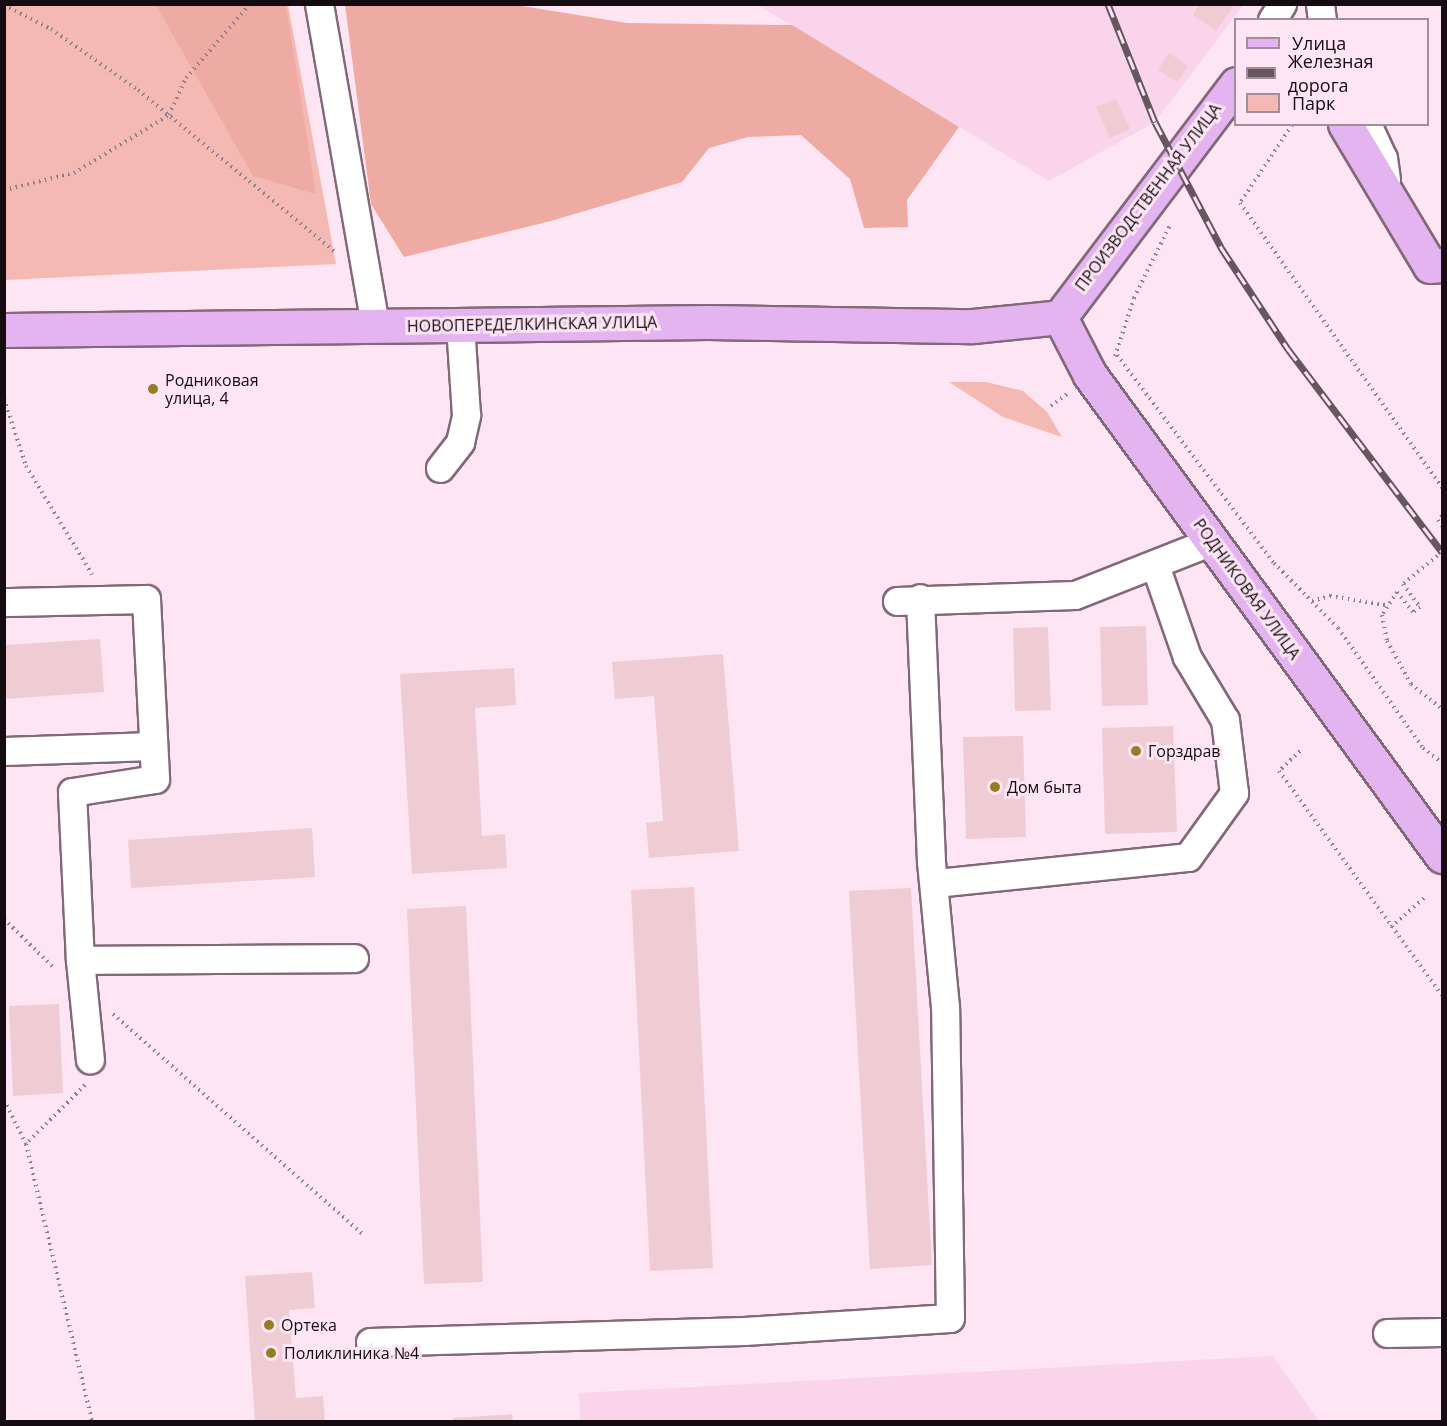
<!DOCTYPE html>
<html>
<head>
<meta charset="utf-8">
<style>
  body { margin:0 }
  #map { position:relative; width:1447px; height:1426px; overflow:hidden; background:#fde5f3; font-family:"Open Sans",sans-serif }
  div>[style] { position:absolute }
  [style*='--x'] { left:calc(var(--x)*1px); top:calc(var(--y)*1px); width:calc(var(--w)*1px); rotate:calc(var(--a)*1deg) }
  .built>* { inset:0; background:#f9d4ea }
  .green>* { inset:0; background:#f4b9b2 }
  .forest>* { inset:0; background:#edaba4 }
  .building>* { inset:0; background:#efccd4 }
  .path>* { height:4px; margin-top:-2px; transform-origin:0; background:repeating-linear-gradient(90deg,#907f8a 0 1.5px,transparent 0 6px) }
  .roads { filter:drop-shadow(2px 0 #826878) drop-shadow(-2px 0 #826878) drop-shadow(0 2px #826878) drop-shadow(0 -2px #826878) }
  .minor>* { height:27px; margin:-13.5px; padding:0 13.5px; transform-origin:13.5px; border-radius:13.5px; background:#fff }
  .major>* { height:33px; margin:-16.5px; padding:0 16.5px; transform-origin:16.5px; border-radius:16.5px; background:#e4b4f1 }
  .rail>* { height:7px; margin-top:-3.5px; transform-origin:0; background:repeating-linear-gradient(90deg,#fde5f3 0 14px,#65565f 0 28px); box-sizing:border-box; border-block:2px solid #65565f }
  .dots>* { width:16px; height:16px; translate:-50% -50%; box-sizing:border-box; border:3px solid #fde5f3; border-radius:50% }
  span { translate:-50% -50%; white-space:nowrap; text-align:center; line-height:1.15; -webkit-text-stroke:6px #fde5f3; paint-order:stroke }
  .street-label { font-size:16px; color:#150c12 }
  .poi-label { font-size:16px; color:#150c12 }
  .left { translate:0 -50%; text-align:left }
  .frame { position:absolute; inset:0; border:6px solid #150c12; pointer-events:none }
  .legend { position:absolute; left:1234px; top:18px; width:195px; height:108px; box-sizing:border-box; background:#fde5f3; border:2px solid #a08e99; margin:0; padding:8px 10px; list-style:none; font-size:18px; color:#150c12 }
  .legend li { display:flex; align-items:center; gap:12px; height:30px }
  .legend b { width:30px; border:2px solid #a08e99 }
</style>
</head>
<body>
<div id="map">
  <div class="built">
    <div style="clip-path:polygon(758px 5px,1243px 5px,1155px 122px,1049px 181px)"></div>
    <div style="clip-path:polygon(1273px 1356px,1319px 1421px,580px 1421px,579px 1393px)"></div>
  </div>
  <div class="green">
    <div style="clip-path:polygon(4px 5px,288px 5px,336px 264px,5px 280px)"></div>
    <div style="clip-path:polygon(949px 382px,986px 382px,1023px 391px,1047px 412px,1062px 437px,1003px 417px)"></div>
  </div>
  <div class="forest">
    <div style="clip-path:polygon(156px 5px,286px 5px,316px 194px,253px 176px)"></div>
    <div style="clip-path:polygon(516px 5px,627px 23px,792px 25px,959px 127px,907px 200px,908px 227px,864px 228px,850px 179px,801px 135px,748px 137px,709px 148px,682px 182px,551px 221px,404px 257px,371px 204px,345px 5px)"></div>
  </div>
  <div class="building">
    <div style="clip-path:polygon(1200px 4px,1235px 4px,1216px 31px,1193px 15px)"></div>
    <div style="clip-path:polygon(1169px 53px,1188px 66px,1177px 82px,1158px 70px)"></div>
    <div style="clip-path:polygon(1116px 99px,1130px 129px,1110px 138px,1096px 107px)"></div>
    <div style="clip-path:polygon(1146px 626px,1148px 705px,1102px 706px,1100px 627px)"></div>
    <div style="clip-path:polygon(1048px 627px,1051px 710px,1015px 711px,1013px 628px)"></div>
    <div style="clip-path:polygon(100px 639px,104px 692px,4px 699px,4px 645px)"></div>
    <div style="clip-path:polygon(723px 654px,739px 851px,649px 858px,646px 823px,663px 821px,654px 696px,615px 699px,612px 662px)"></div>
    <div style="clip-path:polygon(514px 668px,516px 705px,475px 708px,482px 836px,505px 834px,507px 868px,412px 874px,400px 674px)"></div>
    <div style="clip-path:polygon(1173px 726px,1177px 832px,1105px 834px,1102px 728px)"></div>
    <div style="clip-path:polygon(1023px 736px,1026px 837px,966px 839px,963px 737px)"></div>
    <div style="clip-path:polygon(312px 828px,315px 877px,131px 888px,128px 840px)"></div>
    <div style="clip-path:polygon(694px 887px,713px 1268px,650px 1271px,631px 890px)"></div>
    <div style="clip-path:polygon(911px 888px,932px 1265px,870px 1269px,849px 891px)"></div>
    <div style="clip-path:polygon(466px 906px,483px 1282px,424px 1284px,407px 909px)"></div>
    <div style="clip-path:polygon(59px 1004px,63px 1093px,13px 1096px,9px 1006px)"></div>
    <div style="clip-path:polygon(312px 1272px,315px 1308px,289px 1310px,296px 1398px,323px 1396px,325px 1422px,255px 1422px,245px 1276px)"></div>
    <div style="clip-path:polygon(512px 1414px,513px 1422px,453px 1422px,453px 1418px)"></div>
  </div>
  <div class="path">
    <div style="--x:4;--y:5;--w:53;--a:27.1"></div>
    <div style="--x:51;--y:29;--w:106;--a:35"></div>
    <div style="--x:138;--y:90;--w:254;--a:39.4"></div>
    <div style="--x:1292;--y:125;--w:94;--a:123.7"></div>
    <div style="--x:1240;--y:203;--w:349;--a:54.6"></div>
    <div style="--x:4;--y:190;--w:72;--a:-13.7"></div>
    <div style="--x:74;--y:173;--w:111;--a:-31.4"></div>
    <div style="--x:169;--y:115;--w:41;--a:-65.3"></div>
    <div style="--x:186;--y:78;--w:98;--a:-49.1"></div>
    <div style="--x:1117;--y:355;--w:261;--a:53"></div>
    <div style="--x:1274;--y:563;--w:91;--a:45.4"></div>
    <div style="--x:1338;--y:628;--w:147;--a:54.7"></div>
    <div style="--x:1423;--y:748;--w:24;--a:38"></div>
    <div style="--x:1115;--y:356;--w:61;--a:-71.9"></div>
    <div style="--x:1134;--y:298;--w:81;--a:-63.7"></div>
    <div style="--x:4;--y:399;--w:71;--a:71.8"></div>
    <div style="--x:26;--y:466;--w:127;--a:58.6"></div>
    <div style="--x:1051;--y:406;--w:20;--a:-37"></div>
    <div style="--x:1442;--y:516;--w:6;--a:135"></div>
    <div style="--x:1438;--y:520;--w:7;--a:56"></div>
    <div style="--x:1442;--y:552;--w:50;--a:140.6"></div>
    <div style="--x:1403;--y:584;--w:29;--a:54"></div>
    <div style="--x:1420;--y:607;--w:9;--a:144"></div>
    <div style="--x:1413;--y:612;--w:26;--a:-129"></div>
    <div style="--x:1397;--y:592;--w:27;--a:123"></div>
    <div style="--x:1382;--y:615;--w:26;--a:79"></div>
    <div style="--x:1387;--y:641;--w:49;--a:60.8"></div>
    <div style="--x:1411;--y:684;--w:40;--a:39"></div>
    <div style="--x:1312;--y:601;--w:19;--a:-16"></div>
    <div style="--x:1330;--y:596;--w:56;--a:9.3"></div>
    <div style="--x:1300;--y:751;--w:29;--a:136"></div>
    <div style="--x:1279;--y:771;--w:277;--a:54"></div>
    <div style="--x:4;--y:919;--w:69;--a:44.4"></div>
    <div style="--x:1391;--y:927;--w:44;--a:-41.3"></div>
    <div style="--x:113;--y:1014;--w:336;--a:41.4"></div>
    <div style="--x:85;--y:1085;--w:83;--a:135"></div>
    <div style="--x:26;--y:1144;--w:286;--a:76.6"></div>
    <div style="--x:4;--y:1100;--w:49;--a:63.4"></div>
  </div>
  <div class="roads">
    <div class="minor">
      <div style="--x:319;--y:4;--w:326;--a:80.1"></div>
      <div style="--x:1320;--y:4;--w:16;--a:83"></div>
      <div style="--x:1272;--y:20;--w:19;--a:-58"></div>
      <div style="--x:1367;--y:124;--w:38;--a:65"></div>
      <div style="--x:1383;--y:158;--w:22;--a:82"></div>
      <div style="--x:440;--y:468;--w:33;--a:-52"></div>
      <div style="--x:460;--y:442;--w:28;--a:-77"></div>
      <div style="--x:466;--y:415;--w:91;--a:-93.8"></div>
      <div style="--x:897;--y:601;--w:178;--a:-1.9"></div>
      <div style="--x:1075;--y:595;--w:147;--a:-21.5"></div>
      <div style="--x:4;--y:602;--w:142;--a:-1.2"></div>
      <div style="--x:146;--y:599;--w:180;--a:87.1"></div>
      <div style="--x:155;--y:779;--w:84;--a:171.1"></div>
      <div style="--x:72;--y:792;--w:168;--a:87.3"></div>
      <div style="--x:80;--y:960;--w:274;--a:-0.4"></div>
      <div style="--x:4;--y:751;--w:149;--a:-1.9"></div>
      <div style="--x:936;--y:883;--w:253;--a:-5.9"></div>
      <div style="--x:1188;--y:857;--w:79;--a:-54.3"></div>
      <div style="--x:1234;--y:793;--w:74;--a:-97"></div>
      <div style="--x:1225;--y:720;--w:74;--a:-121.1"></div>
      <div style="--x:1187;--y:657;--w:97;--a:-109.2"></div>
      <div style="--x:80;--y:960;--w:100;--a:84.3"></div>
      <div style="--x:1387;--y:1333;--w:55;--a:-1"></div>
      <div style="--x:370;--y:1342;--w:374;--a:-1.7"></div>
      <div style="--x:744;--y:1331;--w:206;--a:-3.6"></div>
      <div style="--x:950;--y:1318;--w:311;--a:-90.9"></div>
      <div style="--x:945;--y:1007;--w:147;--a:-95.5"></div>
      <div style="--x:931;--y:861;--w:263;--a:-92.4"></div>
    </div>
    <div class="major">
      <div style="--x:1345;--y:124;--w:165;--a:59.1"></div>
      <div style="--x:1430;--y:266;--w:12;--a:-5"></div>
      <div style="--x:1060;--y:317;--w:65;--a:62.7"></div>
      <div style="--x:1090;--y:375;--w:596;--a:53.8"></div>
      <div style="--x:1060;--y:317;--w:292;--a:-52.9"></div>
      <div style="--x:4;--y:330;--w:704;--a:-0.65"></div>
      <div style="--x:708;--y:322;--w:265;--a:0.9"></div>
      <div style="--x:973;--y:326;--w:87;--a:-5.9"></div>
    </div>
  </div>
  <div class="rail">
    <div style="--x:1108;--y:4;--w:127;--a:68.3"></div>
    <div style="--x:1155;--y:122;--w:144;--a:62.2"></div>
    <div style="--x:1222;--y:249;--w:120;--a:56.6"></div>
    <div style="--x:1288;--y:349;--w:255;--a:52.8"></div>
  </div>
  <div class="dots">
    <div style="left:153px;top:389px;background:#967d25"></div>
    <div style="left:1136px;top:751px;background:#967d25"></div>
    <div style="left:995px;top:787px;background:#967d25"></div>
    <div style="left:269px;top:1325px;background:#967d25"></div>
    <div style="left:271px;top:1353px;background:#967d25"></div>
  </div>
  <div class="street-label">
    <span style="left:1148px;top:197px;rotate:-53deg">ПРОИЗВОДСТВЕННАЯ УЛИЦА</span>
    <span style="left:532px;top:324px;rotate:-1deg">НОВОПЕРЕДЕЛКИНСКАЯ УЛИЦА</span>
    <span style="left:1247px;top:589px;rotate:54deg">РОДНИКОВАЯ УЛИЦА</span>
  </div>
  <div class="poi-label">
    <span class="left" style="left:165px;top:389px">Родниковая<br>улица, 4</span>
    <span class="left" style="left:1148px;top:751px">Горздрав</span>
    <span class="left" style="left:1007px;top:787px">Дом быта</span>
    <span class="left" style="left:281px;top:1325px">Ортека</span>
    <span class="left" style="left:284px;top:1353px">Поликлиника №4</span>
  </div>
  <div class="frame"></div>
  <ul class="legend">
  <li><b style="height:8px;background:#e4b4f1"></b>Улица</li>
  <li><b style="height:8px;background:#65565f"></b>Железная дорога</li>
  <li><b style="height:16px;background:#f4b9b2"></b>Парк</li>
  </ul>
</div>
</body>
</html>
